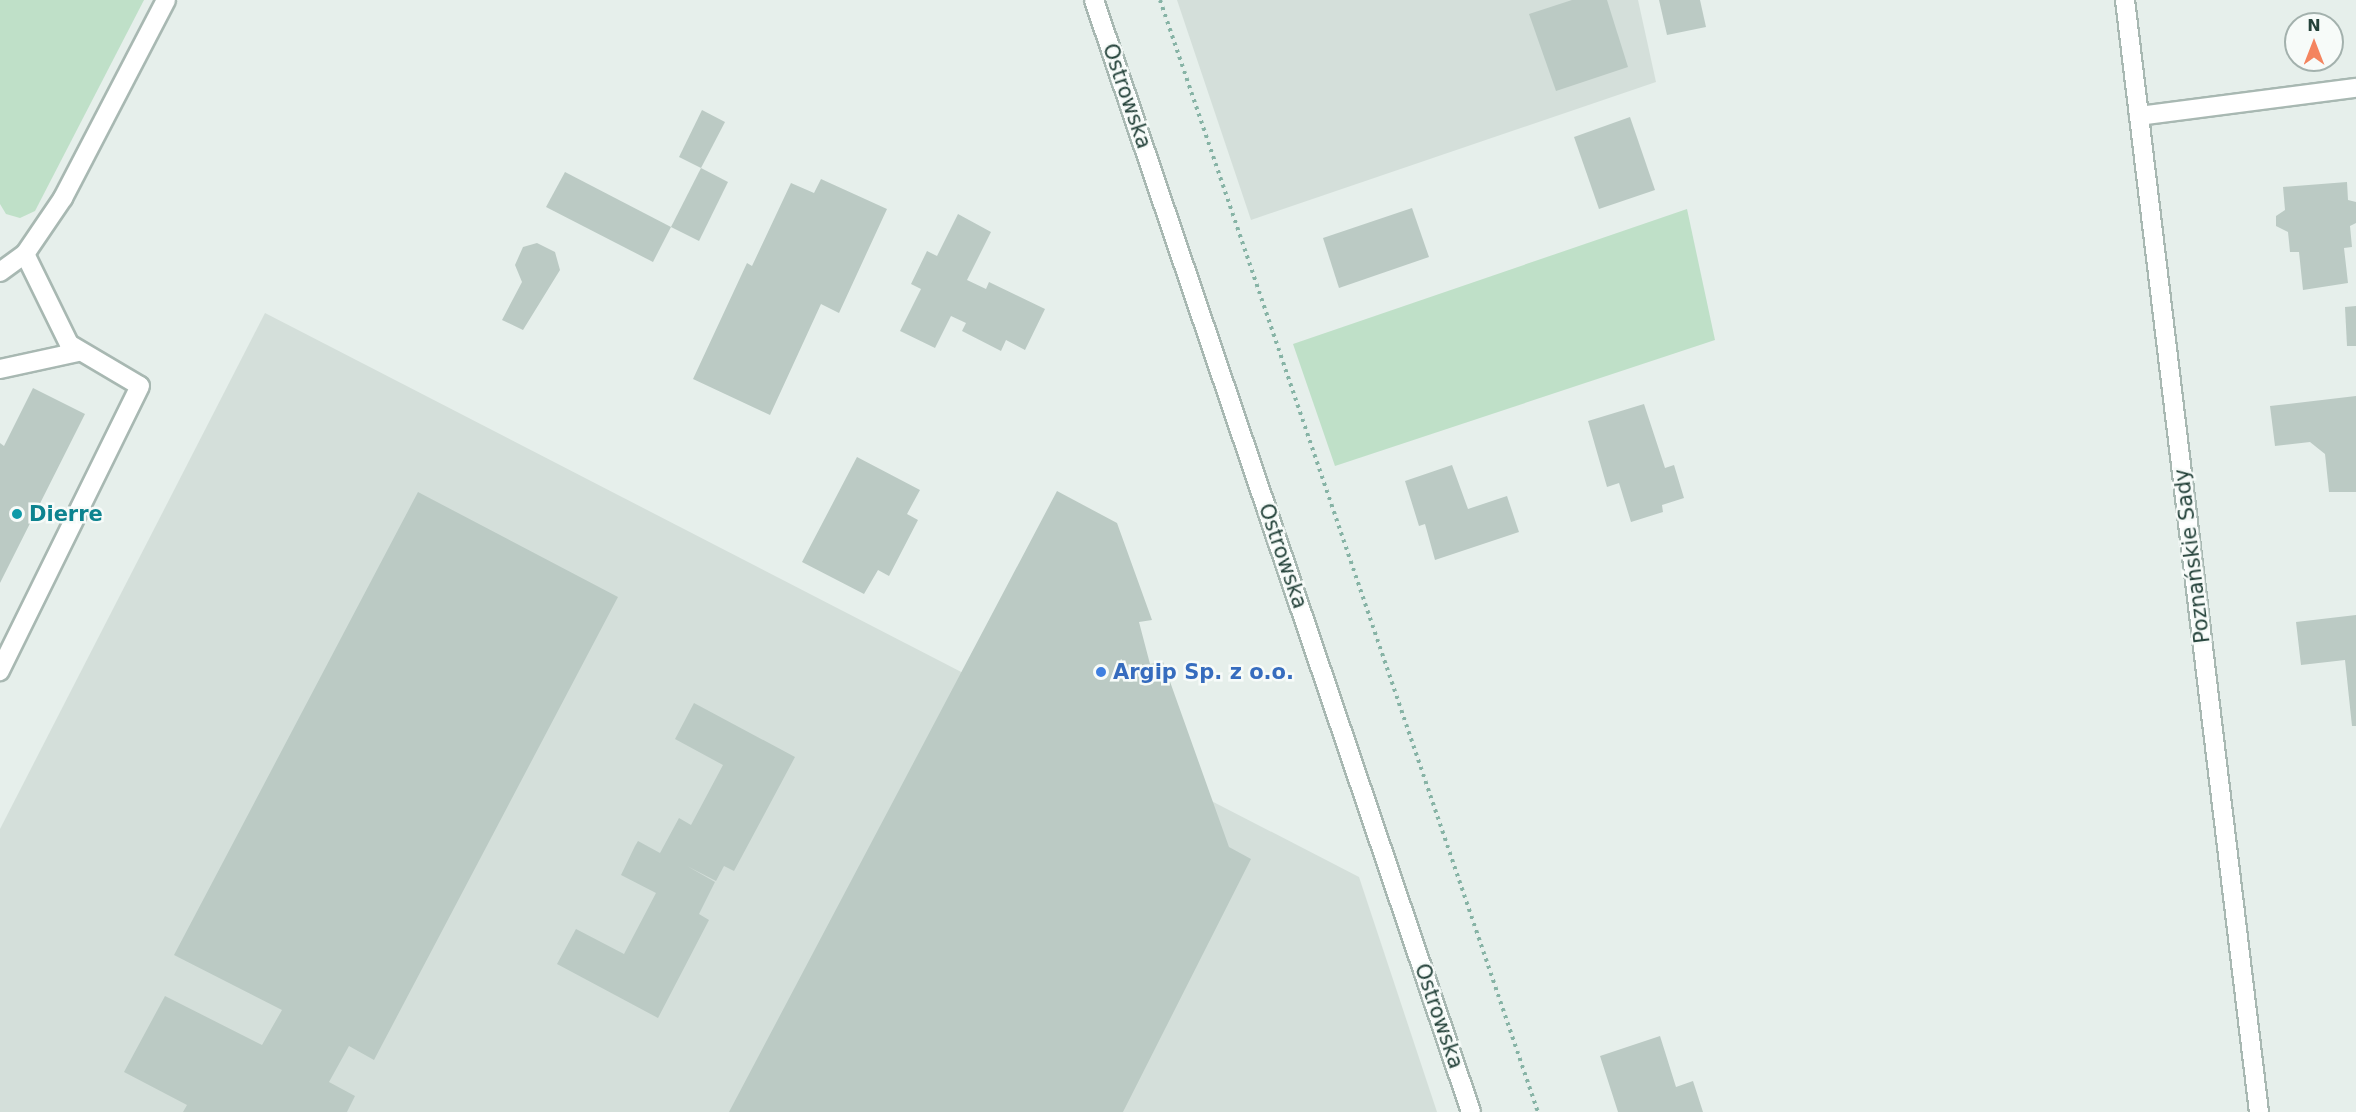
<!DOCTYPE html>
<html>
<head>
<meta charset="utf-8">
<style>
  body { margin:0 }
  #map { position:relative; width:2356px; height:1112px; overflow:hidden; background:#e6efeb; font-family:"DejaVu Sans",sans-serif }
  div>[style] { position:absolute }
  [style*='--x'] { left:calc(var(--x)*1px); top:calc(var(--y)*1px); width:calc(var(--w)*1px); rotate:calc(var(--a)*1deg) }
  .built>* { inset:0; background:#d4dfda }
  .green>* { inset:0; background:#bfe0c8 }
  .building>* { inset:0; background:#bbcac4 }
  .path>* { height:4px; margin-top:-2px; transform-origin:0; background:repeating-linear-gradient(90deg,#86b3a5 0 3px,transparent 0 7.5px) }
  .roads { filter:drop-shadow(2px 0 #a8b8b2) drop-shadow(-2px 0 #a8b8b2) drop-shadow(0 2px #a8b8b2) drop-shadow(0 -2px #a8b8b2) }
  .lane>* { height:18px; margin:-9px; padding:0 9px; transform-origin:9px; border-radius:9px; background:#fff }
  .street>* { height:18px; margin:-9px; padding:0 9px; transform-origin:9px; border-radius:9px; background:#fff }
  .secondary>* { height:18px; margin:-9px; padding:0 9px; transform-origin:9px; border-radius:9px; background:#fff }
  .dots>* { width:16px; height:16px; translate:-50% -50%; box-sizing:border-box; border:3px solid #f7fbf9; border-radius:50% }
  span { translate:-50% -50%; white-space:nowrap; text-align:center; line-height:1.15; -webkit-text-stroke:5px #f7fbf9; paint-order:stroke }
  .street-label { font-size:21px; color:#24423a }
  .culture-label { font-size:21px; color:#0d838f; font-weight:700 }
  .left { translate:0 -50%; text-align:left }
  .shop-label { font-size:21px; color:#366cbe; font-weight:700 }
  .north { position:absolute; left:2284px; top:12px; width:60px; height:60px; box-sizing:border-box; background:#f7fbf9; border:2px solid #a3b1ad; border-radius:50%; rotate:0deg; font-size:16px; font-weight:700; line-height:24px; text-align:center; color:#24423a }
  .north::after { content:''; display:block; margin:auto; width:21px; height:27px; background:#f4845f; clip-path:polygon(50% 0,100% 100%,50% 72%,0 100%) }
</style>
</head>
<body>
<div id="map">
  <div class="built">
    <div style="clip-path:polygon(1177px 0,1638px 0,1656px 82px,1251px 220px)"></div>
    <div style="clip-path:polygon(265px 313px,1359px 877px,1437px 1112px,0 1112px,0 829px)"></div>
  </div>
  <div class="green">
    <div style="clip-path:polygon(0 0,144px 0,35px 211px,20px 218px,6px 214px,0 204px)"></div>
    <div style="clip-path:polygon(1687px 209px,1715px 340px,1335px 466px,1293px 344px)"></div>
  </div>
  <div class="building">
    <div style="clip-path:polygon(1572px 0,1607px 0,1628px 67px,1556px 91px,1529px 14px)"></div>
    <div style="clip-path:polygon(1659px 0,1700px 0,1706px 27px,1667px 35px)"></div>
    <div style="clip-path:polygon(702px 110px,725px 122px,701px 168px,679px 157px)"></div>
    <div style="clip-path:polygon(1630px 117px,1655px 190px,1599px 209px,1574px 137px)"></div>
    <div style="clip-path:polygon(701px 168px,728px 182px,699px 241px,671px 227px)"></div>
    <div style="clip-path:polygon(565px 172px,671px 227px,653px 262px,546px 207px)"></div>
    <div style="clip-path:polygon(821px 179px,887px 209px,839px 313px,821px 304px,770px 415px,693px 379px,747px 263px,752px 266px,791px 183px,814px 193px)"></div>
    <div style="clip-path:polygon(2347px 182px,2348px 200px,2356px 202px,2356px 223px,2350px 226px,2352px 247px,2344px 248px,2348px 283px,2303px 290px,2299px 252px,2290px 252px,2288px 232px,2276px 226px,2276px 216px,2285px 210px,2283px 187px)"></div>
    <div style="clip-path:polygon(1412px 208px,1429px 257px,1339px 288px,1323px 238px)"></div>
    <div style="clip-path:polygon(958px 214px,991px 232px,967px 280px,986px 289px,989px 282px,1045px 309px,1025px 350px,1006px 340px,1001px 351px,962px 331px,966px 323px,951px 316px,935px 348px,900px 331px,921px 289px,911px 284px,927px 251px,937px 256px)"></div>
    <div style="clip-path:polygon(537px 243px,555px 252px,560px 270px,523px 330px,502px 320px,522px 282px,515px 265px,523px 247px)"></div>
    <div style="clip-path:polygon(2356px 306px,2356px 346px,2347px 346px,2345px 307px)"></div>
    <div style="clip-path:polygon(33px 388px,85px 414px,0 583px,0 443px,4px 446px)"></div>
    <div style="clip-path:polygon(2356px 396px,2356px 492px,2329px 492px,2325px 454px,2310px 442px,2275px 446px,2270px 406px)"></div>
    <div style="clip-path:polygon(1644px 404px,1665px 468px,1674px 465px,1684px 498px,1662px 505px,1663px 512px,1631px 522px,1619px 483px,1607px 487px,1588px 421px)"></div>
    <div style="clip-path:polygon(857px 457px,920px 490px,907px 514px,918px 520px,889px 576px,878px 570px,864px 594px,802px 562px)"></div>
    <div style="clip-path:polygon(1452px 465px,1468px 509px,1507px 496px,1519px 532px,1435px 560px,1425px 524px,1419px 526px,1405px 481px)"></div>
    <div style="clip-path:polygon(1057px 491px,1117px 523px,1152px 620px,1139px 622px,1150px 664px,1163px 662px,1229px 847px,1251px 859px,1123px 1112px,729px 1112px)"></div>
    <div style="clip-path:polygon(418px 492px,618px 597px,374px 1060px,349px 1046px,329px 1082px,355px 1096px,347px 1112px,183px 1112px,187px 1105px,124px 1072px,165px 996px,262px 1045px,282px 1010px,174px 955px)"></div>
    <div style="clip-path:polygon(2356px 615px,2356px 726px,2352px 726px,2345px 660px,2301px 665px,2296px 622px)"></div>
    <div style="clip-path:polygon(694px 703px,795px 757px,734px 871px,724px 866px,716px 881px,687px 866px,715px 882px,699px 914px,709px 920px,658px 1018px,557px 964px,576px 929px,624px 954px,656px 893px,621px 875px,635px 846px,638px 841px,660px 853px,679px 818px,691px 825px,723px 765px,675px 739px)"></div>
    <div style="clip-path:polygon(1660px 1036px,1676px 1087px,1693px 1081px,1703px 1112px,1618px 1112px,1600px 1056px)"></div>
  </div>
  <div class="path">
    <div style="--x:1160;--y:0;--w:1174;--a:71.23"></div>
  </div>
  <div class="roads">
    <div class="lane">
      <div style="--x:2139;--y:116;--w:219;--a:-7.4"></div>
      <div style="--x:0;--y:272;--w:31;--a:-36"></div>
      <div style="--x:25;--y:254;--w:100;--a:63.9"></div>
      <div style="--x:69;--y:344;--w:82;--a:30.6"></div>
      <div style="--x:140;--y:386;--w:318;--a:116.2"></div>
      <div style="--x:0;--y:369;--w:80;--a:-12.3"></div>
    </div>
    <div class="street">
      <div style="--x:2125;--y:0;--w:1120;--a:83.13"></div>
      <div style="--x:25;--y:254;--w:68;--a:-55.8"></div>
      <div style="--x:63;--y:198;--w:223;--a:-62.5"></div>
    </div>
    <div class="secondary">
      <div style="--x:1094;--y:0;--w:1174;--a:71.27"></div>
    </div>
  </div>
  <div class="dots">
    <div style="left:17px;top:514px;background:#0f9aa8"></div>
    <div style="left:1101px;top:672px;background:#3f7fe0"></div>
  </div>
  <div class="street-label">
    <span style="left:1127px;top:96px;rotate:71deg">Ostrowska</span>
    <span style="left:1283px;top:556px;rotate:71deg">Ostrowska</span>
    <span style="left:2192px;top:556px;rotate:-97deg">Poznańskie Sady</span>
    <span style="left:1439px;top:1016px;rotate:71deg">Ostrowska</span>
  </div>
  <div class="culture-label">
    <span class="left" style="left:29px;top:514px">Dierre</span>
  </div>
  <div class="shop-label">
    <span class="left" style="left:1113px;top:672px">Argip Sp. z o.o.</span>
  </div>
  <div class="north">N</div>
</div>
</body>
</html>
